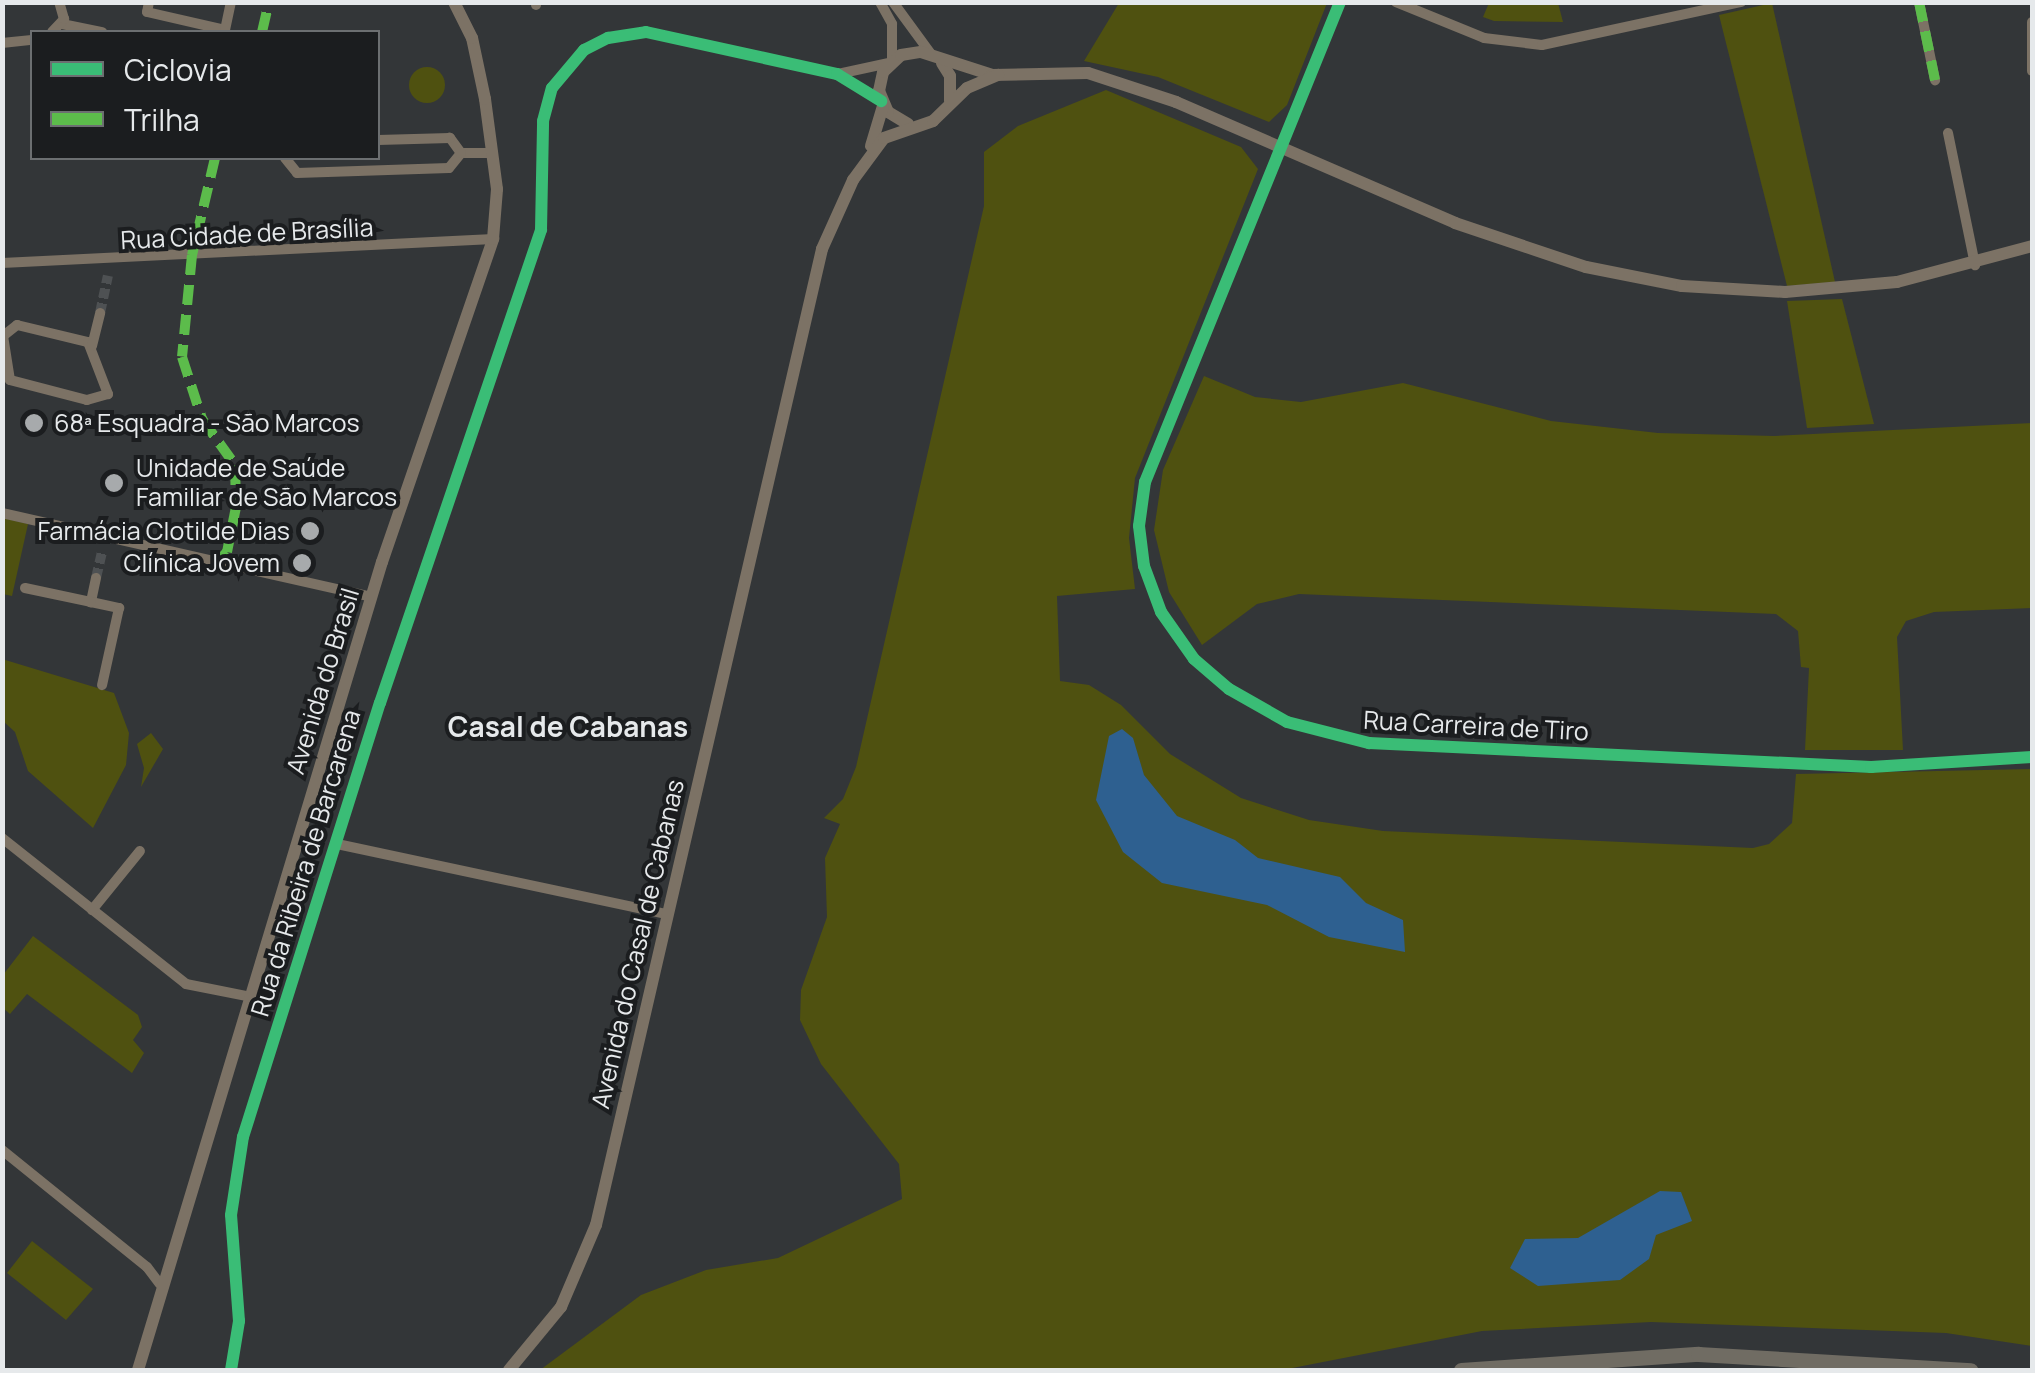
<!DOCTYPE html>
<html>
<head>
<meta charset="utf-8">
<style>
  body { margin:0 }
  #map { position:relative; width:2035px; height:1373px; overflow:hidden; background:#333638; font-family:Manrope,sans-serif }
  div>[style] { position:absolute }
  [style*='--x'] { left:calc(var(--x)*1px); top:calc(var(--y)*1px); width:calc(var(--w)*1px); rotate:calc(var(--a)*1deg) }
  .green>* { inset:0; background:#4f5110 }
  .round { border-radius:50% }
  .water>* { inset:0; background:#2e6090 }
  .minor-tunnel>* { height:10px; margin-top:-5px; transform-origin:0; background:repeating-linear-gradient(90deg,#4e5153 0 10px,transparent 0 15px) }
  .minor>* { height:10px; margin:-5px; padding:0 5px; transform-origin:5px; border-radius:5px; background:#7c7265 }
  .tertiary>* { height:12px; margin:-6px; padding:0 6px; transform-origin:6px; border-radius:6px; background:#7c7265 }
  .primary>* { height:15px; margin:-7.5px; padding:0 7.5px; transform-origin:7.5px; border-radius:7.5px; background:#706c63 }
  .quiet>* { height:10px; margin-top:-5px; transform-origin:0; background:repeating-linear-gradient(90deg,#5cbc4b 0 20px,transparent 0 30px) }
  .cycleway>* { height:12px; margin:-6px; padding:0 6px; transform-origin:6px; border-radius:6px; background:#3abd76 }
  .dots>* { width:28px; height:28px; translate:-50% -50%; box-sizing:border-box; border:5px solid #1b1d1f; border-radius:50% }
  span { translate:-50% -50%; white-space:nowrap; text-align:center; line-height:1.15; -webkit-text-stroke:8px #1b1d1f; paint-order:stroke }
  .street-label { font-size:25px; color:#e6e9eb }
  .poi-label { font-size:25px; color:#e6e9eb }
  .left { translate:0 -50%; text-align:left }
  .right { translate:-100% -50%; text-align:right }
  .neighbourhood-label { font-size:28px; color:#e6e9eb; font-weight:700 }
  .frame { position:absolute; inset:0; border:5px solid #e6e9eb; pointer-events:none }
  .legend { position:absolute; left:30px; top:30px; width:350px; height:130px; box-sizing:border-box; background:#1b1d1f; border:2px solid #6c6f71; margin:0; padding:12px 18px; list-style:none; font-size:30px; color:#e6e9eb }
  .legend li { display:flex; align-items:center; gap:20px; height:50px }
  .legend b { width:50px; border:2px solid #6c6f71 }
</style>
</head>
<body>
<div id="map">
  <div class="green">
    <div style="clip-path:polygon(1119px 3px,1119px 2px,1327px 3px,1287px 105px,1269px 122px,1158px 77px,1084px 61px)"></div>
    <div style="clip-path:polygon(1489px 3px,1558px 3px,1563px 22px,1494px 21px,1483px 17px)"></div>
    <div style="clip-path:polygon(1772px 3px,1835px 282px,1787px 286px,1719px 15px)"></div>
    <div class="round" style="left:409px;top:67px;width:36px;height:36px"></div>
    <div style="clip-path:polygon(1106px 90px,1241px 147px,1258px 169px,1135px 478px,1129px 538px,1135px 589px,1057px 596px,1060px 681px,1089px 685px,1121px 705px,1170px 754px,1241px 798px,1309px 820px,1383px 831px,1753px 848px,1769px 844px,1792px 823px,1796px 774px,2032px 769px,2032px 1346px,1946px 1333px,1651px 1322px,1482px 1331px,1282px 1370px,540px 1370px,641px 1295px,706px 1270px,778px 1258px,902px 1199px,899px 1164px,821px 1064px,800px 1020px,801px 990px,827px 917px,825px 858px,840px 824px,824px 818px,843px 799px,856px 767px,984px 206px,984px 152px,1018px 126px)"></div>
    <div style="clip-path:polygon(1842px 299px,1874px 424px,1807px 428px,1787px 301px)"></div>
    <div style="clip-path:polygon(1204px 376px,1255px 397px,1301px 402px,1403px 383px,1551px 421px,1658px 433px,1774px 436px,2032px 423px,2032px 608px,1934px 612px,1906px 621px,1897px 637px,1903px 750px,1805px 750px,1809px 668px,1801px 667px,1798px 631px,1776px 614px,1299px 594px,1257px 604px,1202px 645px,1169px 592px,1154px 530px,1163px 470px)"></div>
    <div style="clip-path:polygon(3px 518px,28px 524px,12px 596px,3px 594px)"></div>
    <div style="clip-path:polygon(2px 659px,114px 693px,129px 733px,126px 765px,93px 828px,28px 771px,15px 732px,3px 721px)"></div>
    <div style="clip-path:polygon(151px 733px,163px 749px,141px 787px,144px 768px,137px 744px)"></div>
    <div style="clip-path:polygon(33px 936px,138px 1015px,142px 1027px,133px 1040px,144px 1053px,132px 1073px,27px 994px,10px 1014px,3px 1008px,3px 975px)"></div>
    <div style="clip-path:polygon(32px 1241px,93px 1289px,66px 1320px,7px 1273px)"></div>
  </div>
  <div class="water">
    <div style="clip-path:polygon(1122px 729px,1133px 738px,1144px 775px,1177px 816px,1235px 840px,1258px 858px,1340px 877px,1366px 903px,1403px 920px,1405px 952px,1329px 937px,1267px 905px,1162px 883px,1123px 852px,1096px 800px,1109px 736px)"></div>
    <div style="clip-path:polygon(1660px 1191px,1681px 1192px,1692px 1221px,1656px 1235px,1649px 1259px,1620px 1280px,1538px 1286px,1510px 1268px,1525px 1239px,1578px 1238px)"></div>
  </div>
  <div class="minor-tunnel">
    <div style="--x:100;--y:313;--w:38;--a:-78"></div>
    <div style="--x:96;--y:578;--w:28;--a:-77"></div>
  </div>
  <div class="minor">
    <div style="--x:149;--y:2;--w:10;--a:101"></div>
    <div style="--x:147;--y:12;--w:80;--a:13"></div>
    <div style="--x:225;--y:30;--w:29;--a:-78"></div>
    <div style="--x:536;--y:2;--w:3;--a:90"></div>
    <div style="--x:880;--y:2;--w:25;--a:61"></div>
    <div style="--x:892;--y:24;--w:36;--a:90"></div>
    <div style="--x:893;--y:2;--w:64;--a:53.8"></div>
    <div style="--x:1340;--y:2;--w:518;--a:112.11"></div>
    <div style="--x:1145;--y:482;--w:44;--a:97.8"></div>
    <div style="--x:1139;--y:526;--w:40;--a:82.9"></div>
    <div style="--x:1144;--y:566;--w:49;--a:69.7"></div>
    <div style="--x:1161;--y:612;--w:57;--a:54.9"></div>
    <div style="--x:1194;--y:659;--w:46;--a:40.6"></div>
    <div style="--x:1229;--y:689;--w:67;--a:29.6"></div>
    <div style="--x:1287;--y:722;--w:85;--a:14.4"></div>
    <div style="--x:1369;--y:743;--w:503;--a:2.74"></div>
    <div style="--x:1871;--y:767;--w:161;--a:-3.6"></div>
    <div style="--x:1396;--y:2;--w:95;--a:22.2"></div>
    <div style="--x:1484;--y:38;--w:58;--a:6.9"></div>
    <div style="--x:1542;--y:45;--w:204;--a:-12.2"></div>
    <div style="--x:1919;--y:2;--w:80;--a:78.4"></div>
    <div style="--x:2032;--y:22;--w:49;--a:90"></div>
    <div style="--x:62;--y:24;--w:41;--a:11.3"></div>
    <div style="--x:52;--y:32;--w:18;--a:-47"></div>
    <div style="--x:64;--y:19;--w:18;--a:-106"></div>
    <div style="--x:2;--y:43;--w:30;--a:-6"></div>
    <div style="--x:838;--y:74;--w:52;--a:-12.2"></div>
    <div style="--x:1948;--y:133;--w:135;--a:78.4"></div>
    <div style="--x:461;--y:153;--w:32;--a:0"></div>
    <div style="--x:285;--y:158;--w:19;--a:51"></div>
    <div style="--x:297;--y:173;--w:152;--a:-1.9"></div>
    <div style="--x:449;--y:168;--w:19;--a:-51"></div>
    <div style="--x:461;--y:153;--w:19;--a:-126"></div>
    <div style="--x:450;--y:138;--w:72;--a:178.4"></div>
    <div style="--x:2;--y:263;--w:492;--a:-2.8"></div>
    <div style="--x:17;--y:325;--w:73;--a:13.5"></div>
    <div style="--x:88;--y:342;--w:56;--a:69"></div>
    <div style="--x:108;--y:394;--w:22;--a:164"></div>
    <div style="--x:87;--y:400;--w:80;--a:-165.4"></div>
    <div style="--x:10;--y:380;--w:45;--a:-99"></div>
    <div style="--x:3;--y:336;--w:18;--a:-38"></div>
    <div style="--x:92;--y:346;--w:34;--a:-76"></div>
    <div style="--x:2;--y:513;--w:378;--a:12.8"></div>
    <div style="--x:96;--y:578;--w:25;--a:102"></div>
    <div style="--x:91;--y:602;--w:29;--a:12"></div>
    <div style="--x:119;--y:608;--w:79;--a:102.4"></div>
    <div style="--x:25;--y:588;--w:67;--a:12"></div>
    <div style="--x:2;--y:838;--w:235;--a:38.4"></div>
    <div style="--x:186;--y:984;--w:66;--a:11.3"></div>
    <div style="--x:337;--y:844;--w:337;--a:12"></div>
    <div style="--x:92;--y:910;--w:76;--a:-50.9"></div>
    <div style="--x:2;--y:1150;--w:186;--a:38.9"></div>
    <div style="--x:147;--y:1267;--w:21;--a:53"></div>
    <div style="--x:231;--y:1370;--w:50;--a:-80.7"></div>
    <div style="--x:239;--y:1321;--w:106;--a:-94.3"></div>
    <div style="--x:231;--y:1215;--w:79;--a:-81.3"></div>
    <div style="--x:243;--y:1137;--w:455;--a:-72.5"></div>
    <div style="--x:380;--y:703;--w:500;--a:-71.2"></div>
    <div style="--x:541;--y:230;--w:109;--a:-88.9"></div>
    <div style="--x:543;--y:121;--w:34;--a:-75"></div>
    <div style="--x:552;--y:88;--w:50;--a:-49.9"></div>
    <div style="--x:584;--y:50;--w:27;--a:-27"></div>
    <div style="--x:608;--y:38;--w:38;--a:-9"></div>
    <div style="--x:646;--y:32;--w:196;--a:12.4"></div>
    <div style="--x:837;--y:74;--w:52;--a:31.5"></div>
  </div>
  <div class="tertiary">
    <div style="--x:942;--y:63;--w:15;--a:58"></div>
    <div style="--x:950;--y:76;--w:25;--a:90"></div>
    <div style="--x:908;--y:124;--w:23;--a:-149"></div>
    <div style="--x:888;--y:112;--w:23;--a:-113"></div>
    <div style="--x:879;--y:91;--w:19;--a:-78"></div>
    <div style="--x:883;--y:72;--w:25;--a:-43"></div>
    <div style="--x:901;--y:55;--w:20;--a:-9"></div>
    <div style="--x:921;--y:52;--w:75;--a:17.9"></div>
    <div style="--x:992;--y:75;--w:96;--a:-1.2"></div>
    <div style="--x:1088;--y:73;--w:93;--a:18.2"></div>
    <div style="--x:1176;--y:102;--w:304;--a:23.4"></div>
    <div style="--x:1455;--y:223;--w:138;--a:18.6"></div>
    <div style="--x:1586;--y:267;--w:98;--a:11.2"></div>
    <div style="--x:1682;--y:286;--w:103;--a:3.3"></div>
    <div style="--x:1785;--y:292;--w:112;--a:-5.1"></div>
    <div style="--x:1897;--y:282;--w:140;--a:-14.9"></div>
    <div style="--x:871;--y:146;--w:42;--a:-73.3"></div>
    <div style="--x:138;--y:1370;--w:844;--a:-73.2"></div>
    <div style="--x:382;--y:562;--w:342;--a:-71"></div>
    <div style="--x:493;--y:239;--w:50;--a:-85.4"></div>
    <div style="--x:497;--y:189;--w:91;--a:-97.6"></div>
    <div style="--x:485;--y:99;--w:62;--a:-102"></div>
    <div style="--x:472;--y:38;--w:40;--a:-116.6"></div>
    <div style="--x:509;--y:1370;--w:82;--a:-50.5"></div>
    <div style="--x:561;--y:1307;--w:89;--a:-66.9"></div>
    <div style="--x:596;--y:1225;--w:1002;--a:-76.96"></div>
    <div style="--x:822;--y:249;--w:76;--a:-65.8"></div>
    <div style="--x:853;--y:180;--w:52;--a:-53.6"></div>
    <div style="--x:884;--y:138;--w:52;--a:-19.1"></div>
    <div style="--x:933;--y:121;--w:47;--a:-44.1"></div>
    <div style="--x:967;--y:88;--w:34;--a:-23"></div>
  </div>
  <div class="primary">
    <div style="--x:1461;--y:1370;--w:238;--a:-3.9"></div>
    <div style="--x:1698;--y:1354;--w:273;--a:3.4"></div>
  </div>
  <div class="quiet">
    <div style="--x:1919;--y:2;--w:80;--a:78.4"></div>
    <div style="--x:262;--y:32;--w:31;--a:-77"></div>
    <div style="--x:215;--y:158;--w:100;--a:103.3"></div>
    <div style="--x:192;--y:255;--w:102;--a:95.6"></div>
    <div style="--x:182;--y:357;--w:65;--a:72.1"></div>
    <div style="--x:202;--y:419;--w:57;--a:54.3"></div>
    <div style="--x:235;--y:465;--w:42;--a:88.6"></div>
    <div style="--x:236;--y:507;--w:46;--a:101.3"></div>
    <div style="--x:227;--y:552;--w:13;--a:135"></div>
  </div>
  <div class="cycleway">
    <div style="--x:1340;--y:2;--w:518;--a:112.11"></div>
    <div style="--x:1145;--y:482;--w:44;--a:97.8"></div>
    <div style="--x:1139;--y:526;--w:40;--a:82.9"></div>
    <div style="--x:1144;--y:566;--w:49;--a:69.7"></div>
    <div style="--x:1161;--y:612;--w:57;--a:54.9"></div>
    <div style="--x:1194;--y:659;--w:46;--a:40.6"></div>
    <div style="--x:1229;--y:689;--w:67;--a:29.6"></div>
    <div style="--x:1287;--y:722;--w:85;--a:14.4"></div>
    <div style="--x:1369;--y:743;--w:503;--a:2.74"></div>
    <div style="--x:1871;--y:767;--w:161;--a:-3.6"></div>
    <div style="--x:231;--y:1370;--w:50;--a:-80.7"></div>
    <div style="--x:239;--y:1321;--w:106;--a:-94.3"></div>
    <div style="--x:231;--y:1215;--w:79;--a:-81.3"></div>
    <div style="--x:243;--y:1137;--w:455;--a:-72.5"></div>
    <div style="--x:380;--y:703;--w:500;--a:-71.2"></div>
    <div style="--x:541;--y:230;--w:109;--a:-88.9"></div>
    <div style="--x:543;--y:121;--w:34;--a:-75"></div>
    <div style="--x:552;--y:88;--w:50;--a:-49.9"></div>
    <div style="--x:584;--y:50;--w:27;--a:-27"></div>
    <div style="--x:608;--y:38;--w:38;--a:-9"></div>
    <div style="--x:646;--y:32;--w:196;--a:12.4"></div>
    <div style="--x:837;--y:74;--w:52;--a:31.5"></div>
  </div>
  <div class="dots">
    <div style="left:34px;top:423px;background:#a7aaac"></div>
    <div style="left:114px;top:483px;background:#a7aaac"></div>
    <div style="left:310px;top:531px;background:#a7aaac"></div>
    <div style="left:302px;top:563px;background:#a7aaac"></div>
  </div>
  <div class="street-label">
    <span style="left:247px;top:234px;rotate:-3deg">Rua Cidade de Brasília</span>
    <span style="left:323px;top:681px;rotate:-73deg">Avenida do Brasil</span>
    <span style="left:1476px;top:726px;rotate:3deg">Rua Carreira de Tiro</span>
    <span style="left:306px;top:863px;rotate:-73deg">Rua da Ribeira de Barcarena</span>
    <span style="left:638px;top:944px;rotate:-77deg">Avenida do Casal de Cabanas</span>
  </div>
  <div class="poi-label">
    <span class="left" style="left:54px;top:423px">68ª Esquadra - São Marcos</span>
    <span class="left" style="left:136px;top:483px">Unidade de Saúde<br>Familiar de São Marcos</span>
    <span class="right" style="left:290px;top:531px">Farmácia Clotilde Dias</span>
    <span class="right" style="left:280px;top:563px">Clínica Jovem</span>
  </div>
  <div class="neighbourhood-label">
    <span style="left:568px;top:726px">Casal de Cabanas</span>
  </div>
  <div class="frame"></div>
  <ul class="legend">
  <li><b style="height:12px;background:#3abd76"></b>Ciclovia</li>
  <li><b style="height:12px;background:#5cbc4b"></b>Trilha</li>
  </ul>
</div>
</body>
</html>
